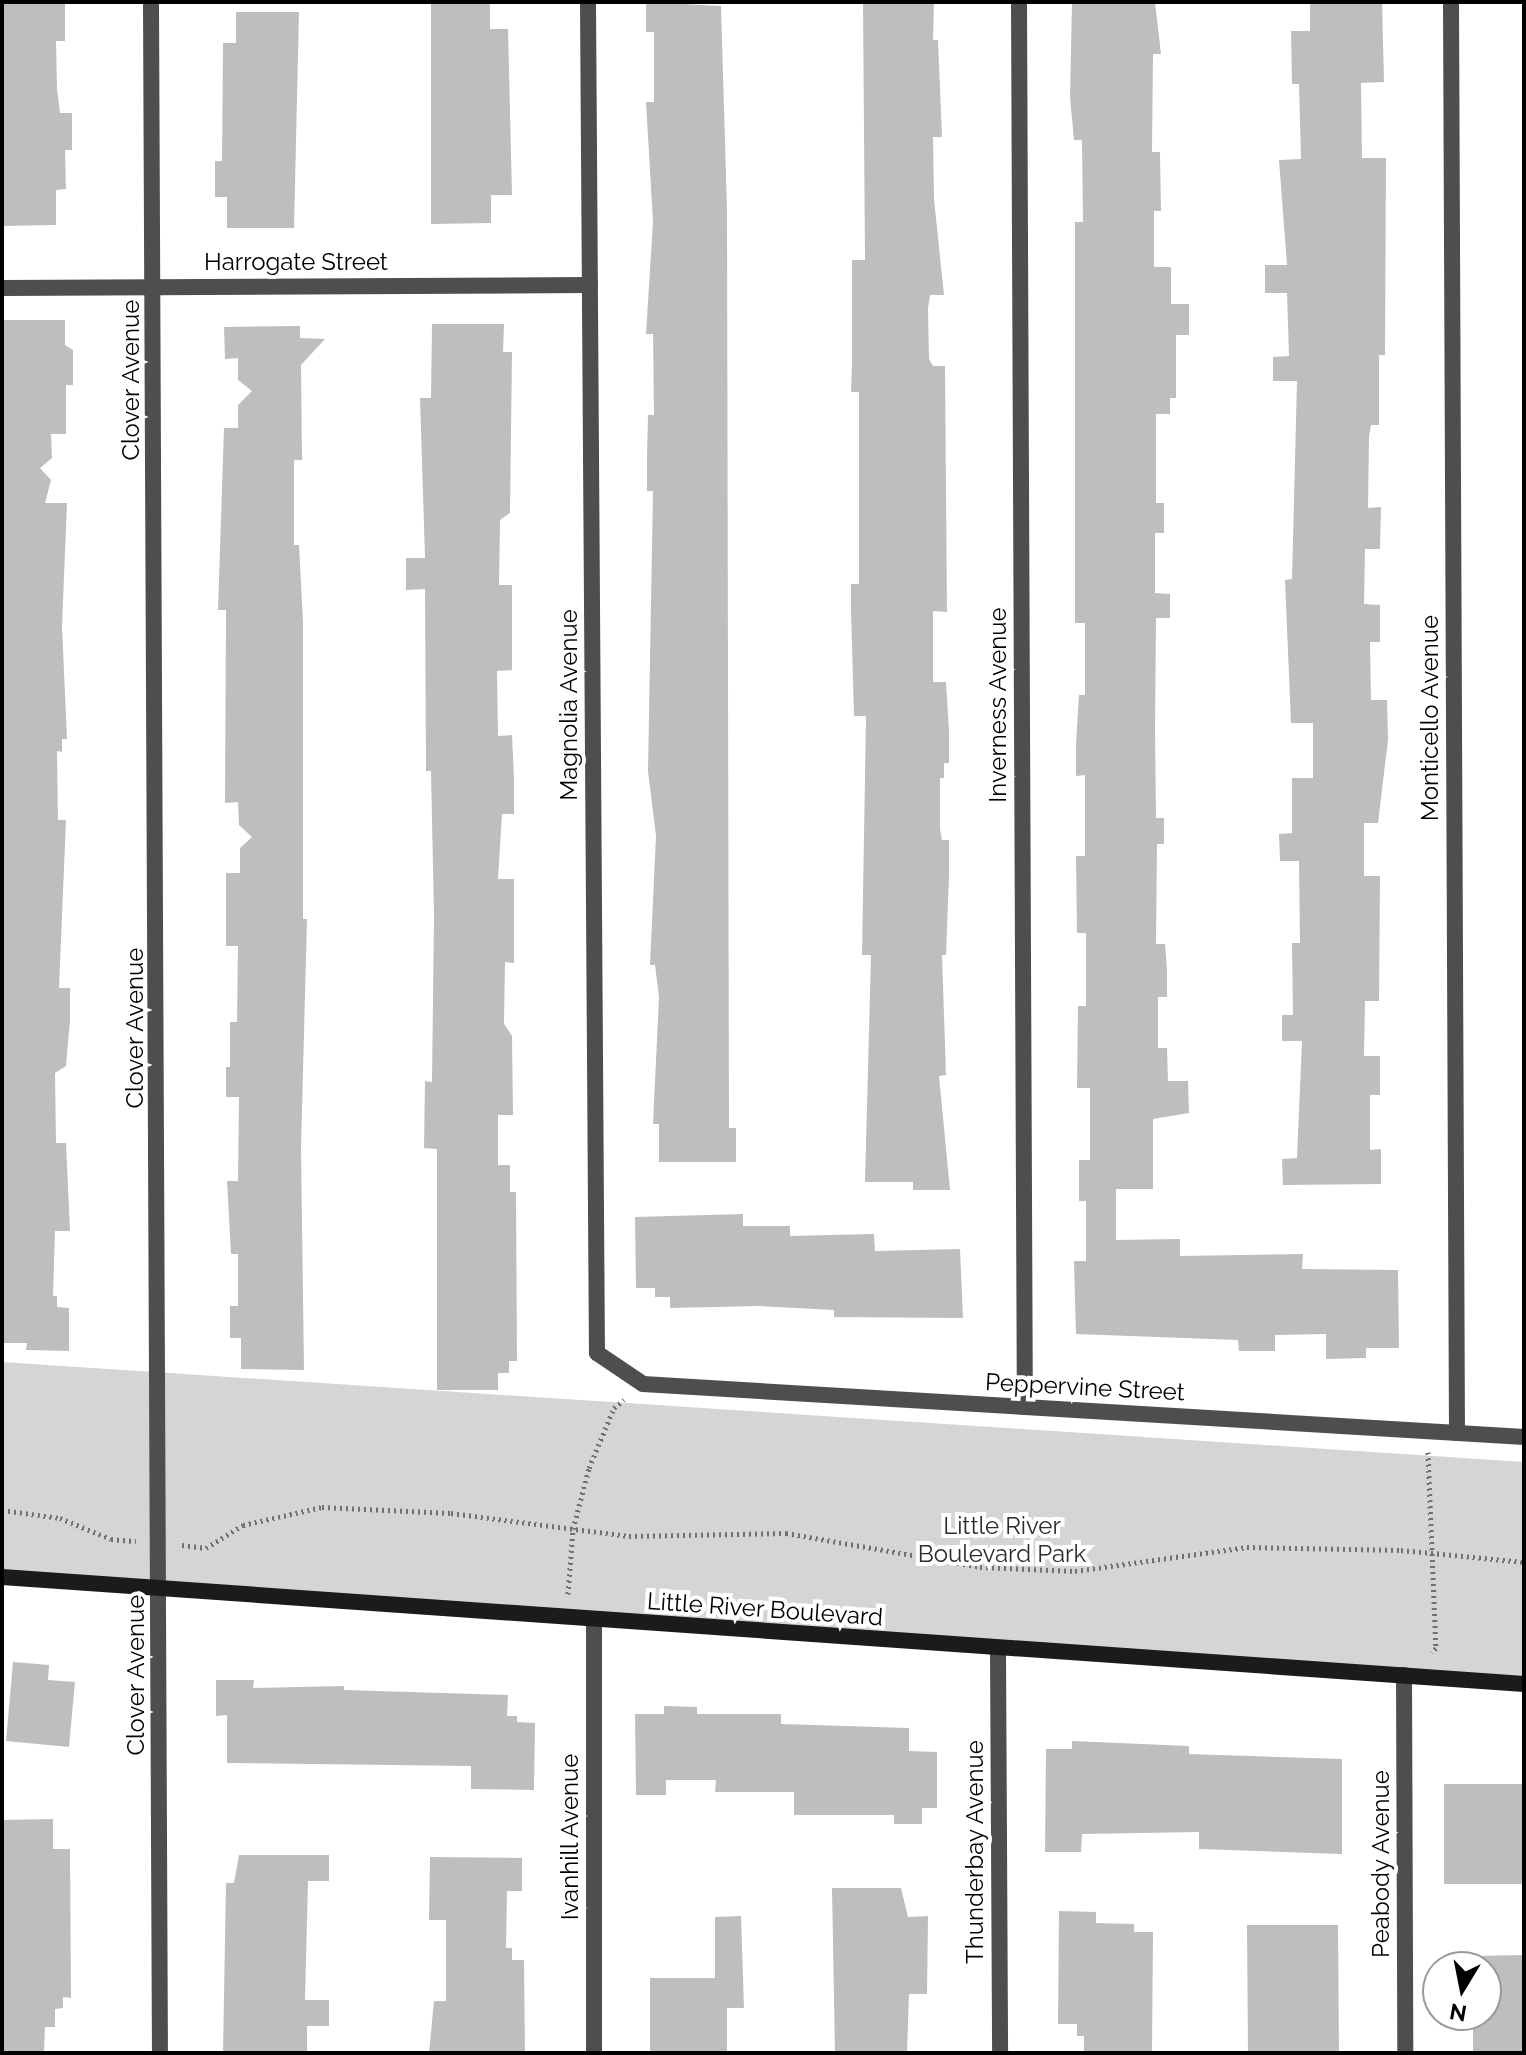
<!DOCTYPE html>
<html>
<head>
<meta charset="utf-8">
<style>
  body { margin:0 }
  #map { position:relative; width:1526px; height:2055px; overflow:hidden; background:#fff; font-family:Raleway,sans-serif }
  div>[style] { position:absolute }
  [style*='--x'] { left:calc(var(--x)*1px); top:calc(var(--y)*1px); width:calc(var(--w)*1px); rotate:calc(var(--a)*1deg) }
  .green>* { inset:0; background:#d5d5d5 }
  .building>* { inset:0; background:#bebebe }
  .path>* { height:5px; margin-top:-2.5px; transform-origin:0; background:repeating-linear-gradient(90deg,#707070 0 2px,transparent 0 6px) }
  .street>* { height:16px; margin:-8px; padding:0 8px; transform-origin:8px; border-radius:8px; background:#4e4e4e }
  .secondary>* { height:16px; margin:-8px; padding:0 8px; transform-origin:8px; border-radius:8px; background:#1b1b1b }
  span { translate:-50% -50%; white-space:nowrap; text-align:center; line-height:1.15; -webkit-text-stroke:8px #fff; paint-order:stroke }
  .street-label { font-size:24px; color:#000 }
  .park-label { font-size:24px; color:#2c2c2c }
  .frame { position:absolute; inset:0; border:4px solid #000; pointer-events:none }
  .north { position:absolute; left:1422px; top:1951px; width:80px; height:80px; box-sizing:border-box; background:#fff; border:2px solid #999; border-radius:50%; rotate:190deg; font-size:22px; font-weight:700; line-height:32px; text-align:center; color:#000 }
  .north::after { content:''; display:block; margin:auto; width:28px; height:36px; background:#000; clip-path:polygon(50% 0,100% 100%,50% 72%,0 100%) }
</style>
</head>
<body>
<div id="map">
  <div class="green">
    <div style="clip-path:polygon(2px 1362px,1524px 1462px,1524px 1684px,2px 1577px)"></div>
  </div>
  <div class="building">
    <div style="clip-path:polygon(2px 2px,65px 2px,65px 41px,56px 41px,57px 89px,60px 113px,72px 113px,72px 150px,65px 150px,66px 189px,56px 190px,56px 225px,2px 226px)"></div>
    <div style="clip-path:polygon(431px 2px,490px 2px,490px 29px,508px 29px,512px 195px,491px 195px,491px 223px,431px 224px)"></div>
    <div style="clip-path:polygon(646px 2px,721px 6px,727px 210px,729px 1128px,736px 1128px,736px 1162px,659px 1162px,659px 1124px,653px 1124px,659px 997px,655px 965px,650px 965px,656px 836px,648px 771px,653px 491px,647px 491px,647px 457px,648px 415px,654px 415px,653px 334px,646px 334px,653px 222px,646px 102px,654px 102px,654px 32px,646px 32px)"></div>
    <div style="clip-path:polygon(863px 2px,934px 2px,933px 40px,938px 40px,942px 137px,933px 137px,934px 199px,944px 295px,930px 295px,928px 308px,929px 359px,933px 366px,945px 366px,947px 612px,933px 611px,933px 682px,946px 682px,949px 731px,949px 763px,944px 763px,944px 778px,940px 778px,940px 829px,942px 840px,949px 840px,949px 876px,946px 955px,942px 955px,946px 1075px,939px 1076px,950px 1190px,913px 1190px,913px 1182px,865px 1182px,871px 955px,862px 955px,866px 716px,854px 716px,851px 610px,851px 584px,859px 584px,859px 392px,851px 392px,852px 363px,852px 260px,865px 260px)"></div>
    <div style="clip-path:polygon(1072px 2px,1155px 2px,1161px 54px,1153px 54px,1152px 152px,1160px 152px,1161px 211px,1154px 211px,1154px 267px,1171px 267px,1171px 304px,1189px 304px,1189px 335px,1176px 335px,1176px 398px,1170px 398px,1170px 414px,1156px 414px,1156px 503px,1164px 503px,1164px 533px,1155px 533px,1155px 593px,1170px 594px,1170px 618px,1156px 618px,1155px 729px,1156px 818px,1164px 818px,1164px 844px,1157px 844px,1156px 944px,1165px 944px,1167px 970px,1167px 997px,1158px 997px,1158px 1048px,1167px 1048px,1168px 1081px,1188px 1081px,1189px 1113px,1153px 1119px,1153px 1189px,1116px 1189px,1116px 1240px,1180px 1239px,1180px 1256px,1303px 1254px,1302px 1269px,1398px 1270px,1399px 1348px,1366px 1348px,1366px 1358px,1326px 1359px,1326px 1334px,1275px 1335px,1275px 1351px,1239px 1351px,1238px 1340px,1076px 1334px,1074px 1261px,1086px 1261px,1086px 1201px,1079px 1201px,1079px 1160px,1090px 1160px,1090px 1088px,1077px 1088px,1078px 1006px,1086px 1006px,1086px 933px,1077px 933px,1076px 856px,1085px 856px,1085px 775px,1076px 776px,1076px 744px,1079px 695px,1085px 695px,1085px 623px,1075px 623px,1075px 222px,1083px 222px,1082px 140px,1074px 140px,1070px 97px)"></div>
    <div style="clip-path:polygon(1310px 2px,1382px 2px,1384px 82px,1361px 83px,1362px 158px,1386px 158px,1385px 355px,1379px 355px,1379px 425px,1371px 425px,1369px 437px,1368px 508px,1381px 507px,1380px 549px,1365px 549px,1364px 604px,1380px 605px,1380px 642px,1370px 642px,1371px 700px,1387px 700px,1388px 740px,1378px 823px,1364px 823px,1364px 876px,1380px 876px,1379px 1001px,1365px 1001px,1364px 1056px,1380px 1056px,1380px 1095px,1370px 1095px,1370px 1150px,1381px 1149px,1381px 1184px,1283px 1185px,1282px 1159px,1297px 1158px,1302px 1041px,1282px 1041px,1282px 1015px,1293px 1015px,1292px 943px,1300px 943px,1299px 861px,1280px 861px,1279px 834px,1292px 833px,1292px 778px,1313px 778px,1313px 723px,1291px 723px,1285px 580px,1292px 579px,1297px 381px,1273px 381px,1273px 357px,1289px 356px,1287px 293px,1265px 293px,1265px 265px,1287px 265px,1279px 160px,1301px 159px,1299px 84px,1292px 84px,1291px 31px,1310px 31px)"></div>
    <div style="clip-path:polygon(236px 12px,299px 12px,294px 228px,227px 228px,227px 197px,215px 197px,215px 161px,222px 161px,223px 43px,236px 43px)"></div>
    <div style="clip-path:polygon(2px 320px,65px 320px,65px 345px,73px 350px,73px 385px,66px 385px,66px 434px,51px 434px,52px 458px,40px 468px,51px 480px,45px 503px,67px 503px,62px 626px,67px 739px,62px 739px,62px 752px,57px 751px,58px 820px,66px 820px,59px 988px,70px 988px,70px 1020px,66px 1066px,55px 1073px,56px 1143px,66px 1143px,70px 1231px,55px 1231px,53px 1296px,57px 1296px,57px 1307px,69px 1308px,69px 1351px,26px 1350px,27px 1343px,2px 1343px)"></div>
    <div style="clip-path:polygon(432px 324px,504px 324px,503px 352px,512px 352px,510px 513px,500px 520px,499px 585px,512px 585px,512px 670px,497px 671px,498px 736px,512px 735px,514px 778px,514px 814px,502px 814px,498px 879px,514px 879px,514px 963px,505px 962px,504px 1024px,512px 1036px,513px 1115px,498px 1115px,498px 1165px,510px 1165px,510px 1192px,516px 1192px,517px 1361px,509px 1361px,509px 1373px,498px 1373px,498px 1390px,437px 1390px,437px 1149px,424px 1148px,425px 1081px,432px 1082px,434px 916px,431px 771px,426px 771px,425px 589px,406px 590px,406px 558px,425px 558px,420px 398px,431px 398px)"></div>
    <div style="clip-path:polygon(300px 326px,300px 338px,325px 339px,301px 365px,302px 460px,294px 460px,294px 545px,299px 545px,303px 622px,303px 919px,307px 919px,301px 1148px,304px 1370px,241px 1369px,241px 1338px,230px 1338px,230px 1306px,238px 1306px,238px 1254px,231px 1254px,227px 1181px,238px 1181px,239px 1097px,226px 1097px,226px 1067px,230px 1067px,230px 1022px,237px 1022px,238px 946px,226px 946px,226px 873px,240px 873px,240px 848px,252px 837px,239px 825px,238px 802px,225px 803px,226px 610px,218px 610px,224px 428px,238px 428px,238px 405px,252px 391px,238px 380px,238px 358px,225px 359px,224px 327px)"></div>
    <div style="clip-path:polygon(743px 1214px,743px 1226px,790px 1226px,790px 1236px,874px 1234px,875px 1251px,960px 1249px,963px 1318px,834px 1317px,834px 1310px,758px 1306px,670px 1308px,670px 1297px,655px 1297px,655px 1288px,636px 1288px,635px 1217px)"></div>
    <div style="clip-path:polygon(13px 1662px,49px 1665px,48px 1680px,75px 1682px,69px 1747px,6px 1741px)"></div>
    <div style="clip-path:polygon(216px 1680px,254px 1680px,253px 1688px,344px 1686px,344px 1690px,508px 1695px,507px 1716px,517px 1716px,517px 1722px,535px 1723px,534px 1790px,471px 1789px,471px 1766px,227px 1763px,227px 1715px,216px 1716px)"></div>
    <div style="clip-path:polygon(664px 1706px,697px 1707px,697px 1714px,781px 1714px,781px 1724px,909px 1728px,909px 1751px,937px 1752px,937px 1808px,922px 1808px,922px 1824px,894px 1824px,894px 1815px,794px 1815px,794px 1792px,715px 1792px,716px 1780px,666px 1780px,666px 1795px,636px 1795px,635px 1714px,664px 1714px)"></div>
    <div style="clip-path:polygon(1072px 1741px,1189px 1746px,1189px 1754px,1342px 1759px,1342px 1854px,1199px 1849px,1199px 1832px,1082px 1834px,1081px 1852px,1045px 1852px,1046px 1749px,1072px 1749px)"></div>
    <div style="clip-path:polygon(1444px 1784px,1524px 1784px,1524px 1884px,1444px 1884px)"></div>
    <div style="clip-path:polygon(53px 1819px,53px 1849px,70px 1849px,71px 1998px,63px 1997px,63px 2008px,55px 2009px,55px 2027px,45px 2027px,44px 2053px,2px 2053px,2px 1820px)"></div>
    <div style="clip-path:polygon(239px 1855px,329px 1855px,329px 1881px,308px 1881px,305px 2000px,329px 2000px,329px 2026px,307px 2026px,307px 2053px,223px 2053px,226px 1883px,234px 1883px)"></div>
    <div style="clip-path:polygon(430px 1857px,522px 1858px,522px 1891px,507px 1891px,506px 1948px,512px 1948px,512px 1960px,524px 1960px,525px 2053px,429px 2053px,434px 2001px,446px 2001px,446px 1920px,429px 1920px)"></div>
    <div style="clip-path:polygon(832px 1888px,901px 1888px,908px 1917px,928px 1916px,927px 1994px,909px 1994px,907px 2053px,835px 2053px)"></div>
    <div style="clip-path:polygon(1059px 1911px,1096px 1912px,1096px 1923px,1134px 1924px,1134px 1932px,1153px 1932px,1152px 2053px,1084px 2053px,1084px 2036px,1077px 2036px,1077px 2024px,1058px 2024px)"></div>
    <div style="clip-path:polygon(741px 1916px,744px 2008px,727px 2008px,727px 2053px,650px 2053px,650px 1978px,715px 1978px,715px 1917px)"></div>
    <div style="clip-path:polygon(1247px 1925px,1338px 1925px,1339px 2053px,1248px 2053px)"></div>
    <div style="clip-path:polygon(1524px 1955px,1524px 2053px,1473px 2053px,1473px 2015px,1486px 2015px,1486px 1967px,1472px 1967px,1472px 1956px)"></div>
  </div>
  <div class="path">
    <div style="--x:1428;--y:1452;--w:196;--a:87.7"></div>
    <div style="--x:1436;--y:1648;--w:6;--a:135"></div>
    <div style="--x:2;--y:1510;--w:59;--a:7.9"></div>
    <div style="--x:60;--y:1518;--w:55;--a:22.4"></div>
    <div style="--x:111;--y:1539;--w:25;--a:5"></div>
    <div style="--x:182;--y:1545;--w:24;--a:7"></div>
    <div style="--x:206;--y:1548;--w:44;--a:-31.9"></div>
    <div style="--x:243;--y:1525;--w:81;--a:-12.8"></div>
    <div style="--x:322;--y:1507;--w:129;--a:2.7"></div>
    <div style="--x:451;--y:1513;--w:179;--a:7.4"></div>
    <div style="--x:629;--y:1536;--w:157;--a:-1.1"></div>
    <div style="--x:786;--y:1533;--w:197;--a:9.9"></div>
    <div style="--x:980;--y:1567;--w:95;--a:2.4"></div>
    <div style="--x:1075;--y:1571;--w:174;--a:-7.9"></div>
    <div style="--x:1247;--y:1547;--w:154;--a:1.1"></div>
    <div style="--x:1401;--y:1550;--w:124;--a:5.6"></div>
    <div style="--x:568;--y:1594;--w:65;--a:-85.6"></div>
    <div style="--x:573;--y:1529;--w:63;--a:-75.3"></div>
    <div style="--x:589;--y:1468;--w:65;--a:-67.4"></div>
    <div style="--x:614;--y:1408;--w:13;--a:-39"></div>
  </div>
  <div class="street">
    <div style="--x:151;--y:2;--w:2051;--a:89.75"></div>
    <div style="--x:588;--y:2;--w:1351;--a:89.62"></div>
    <div style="--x:597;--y:1353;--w:55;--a:34"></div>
    <div style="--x:643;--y:1384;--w:883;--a:3.44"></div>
    <div style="--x:1019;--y:2;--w:1405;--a:89.76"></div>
    <div style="--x:1451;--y:2;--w:1431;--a:89.76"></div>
    <div style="--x:2;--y:288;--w:588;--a:-0.29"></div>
    <div style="--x:594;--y:1620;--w:433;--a:90"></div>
    <div style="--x:998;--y:1650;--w:403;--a:89.7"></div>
    <div style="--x:1404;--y:1675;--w:378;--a:89.8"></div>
  </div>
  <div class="secondary">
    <div style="--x:2;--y:1577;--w:1526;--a:4.02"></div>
  </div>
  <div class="street-label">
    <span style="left:296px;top:262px">Harrogate Street</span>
    <span style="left:131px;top:380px;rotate:-90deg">Clover Avenue</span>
    <span style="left:569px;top:705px;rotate:-90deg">Magnolia Avenue</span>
    <span style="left:998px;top:705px;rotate:-90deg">Inverness Avenue</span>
    <span style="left:1430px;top:718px;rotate:-90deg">Monticello Avenue</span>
    <span style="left:135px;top:1028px;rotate:-90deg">Clover Avenue</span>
    <span style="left:1085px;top:1387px;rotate:3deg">Peppervine Street</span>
    <span style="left:765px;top:1609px;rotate:4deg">Little River Boulevard</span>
    <span style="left:136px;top:1675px;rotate:-90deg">Clover Avenue</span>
    <span style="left:570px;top:1837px;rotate:-90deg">Ivanhill Avenue</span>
    <span style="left:975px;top:1852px;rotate:-90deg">Thunderbay Avenue</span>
    <span style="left:1381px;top:1864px;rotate:-90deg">Peabody Avenue</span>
  </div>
  <div class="park-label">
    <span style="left:1002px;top:1540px">Little River<br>Boulevard Park</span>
  </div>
  <div class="frame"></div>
  <div class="north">N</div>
</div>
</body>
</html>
